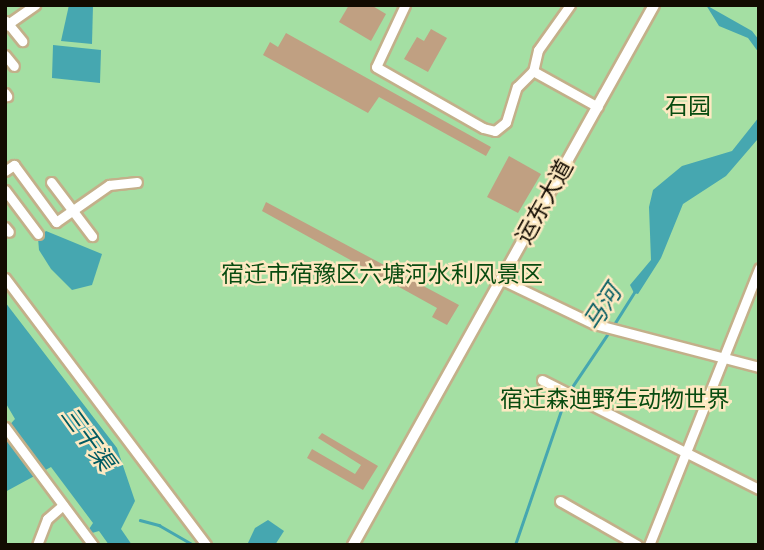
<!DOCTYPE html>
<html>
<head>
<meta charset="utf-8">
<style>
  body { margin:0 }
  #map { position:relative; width:764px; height:550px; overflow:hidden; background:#f0dcb5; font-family:Karla,"Noto Sans SC",sans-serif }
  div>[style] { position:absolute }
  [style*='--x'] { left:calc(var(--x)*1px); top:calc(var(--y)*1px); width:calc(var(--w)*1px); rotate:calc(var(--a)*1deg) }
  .green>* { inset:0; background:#a4dfa3 }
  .water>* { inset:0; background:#46a7b0 }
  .stream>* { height:2.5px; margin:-1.25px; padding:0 1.25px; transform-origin:1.25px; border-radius:1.25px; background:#46a7b0 }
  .building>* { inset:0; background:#c0a082 }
  .roads { filter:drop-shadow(2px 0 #c3b08a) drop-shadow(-2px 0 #c3b08a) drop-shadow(0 2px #c3b08a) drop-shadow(0 -2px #c3b08a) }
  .minor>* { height:9px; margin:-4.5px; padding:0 4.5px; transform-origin:4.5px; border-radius:4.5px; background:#fff }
  .major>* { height:10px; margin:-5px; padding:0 5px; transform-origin:5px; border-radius:5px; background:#fff }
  span { translate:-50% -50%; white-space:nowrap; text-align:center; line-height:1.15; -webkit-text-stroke:5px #fde9c2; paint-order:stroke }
  .park-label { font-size:23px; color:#084b10 }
  .street-label { font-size:23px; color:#120b01 }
  .water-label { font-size:24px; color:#025b62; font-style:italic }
  .frame { position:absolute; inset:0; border:7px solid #120b01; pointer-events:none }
</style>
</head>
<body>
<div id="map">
  <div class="green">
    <div style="clip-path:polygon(5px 5px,759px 5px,759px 545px,5px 545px)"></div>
  </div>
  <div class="water">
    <div style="clip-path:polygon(69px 5px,93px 5px,92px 44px,61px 41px)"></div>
    <div style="clip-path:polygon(706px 5px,752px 31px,759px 40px,759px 53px,748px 38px,719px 26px)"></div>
    <div style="clip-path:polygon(53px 45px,101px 50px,100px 83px,52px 78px)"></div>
    <div style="clip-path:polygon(759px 117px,757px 140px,726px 176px,683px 204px,661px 258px,638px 294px,634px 293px,630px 285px,651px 260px,649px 207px,653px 190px,682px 166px,732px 151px)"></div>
    <div style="clip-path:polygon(46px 231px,102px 254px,92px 285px,72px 290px,51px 269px,39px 250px,38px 238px)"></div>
    <div style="clip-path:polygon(5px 302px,117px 448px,135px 501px,121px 529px,132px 545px,109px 545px,99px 531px,92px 533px,89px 529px,93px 523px,51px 467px,5px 492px,5px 430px,15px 419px,5px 402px)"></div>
    <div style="clip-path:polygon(268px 520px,284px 531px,275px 545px,247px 545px,255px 528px)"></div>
  </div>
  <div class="stream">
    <div style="--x:613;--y:326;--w:41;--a:-57.8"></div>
    <div style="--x:570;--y:390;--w:70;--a:-56.1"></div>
    <div style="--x:140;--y:520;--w:20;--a:15"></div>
    <div style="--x:159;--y:525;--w:39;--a:30"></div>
    <div style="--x:515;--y:545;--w:157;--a:-71.1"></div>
  </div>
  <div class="building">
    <div style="clip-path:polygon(349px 5px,371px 5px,386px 14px,371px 41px,339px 22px)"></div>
    <div style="clip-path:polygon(431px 29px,447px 38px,428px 72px,404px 59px,417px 37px,424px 41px)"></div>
    <div style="clip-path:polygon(286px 33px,491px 147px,486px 156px,379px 97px,368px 113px,263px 55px,270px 42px,278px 47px)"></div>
    <div style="clip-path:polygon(509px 156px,541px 174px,518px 213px,487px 197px)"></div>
    <div style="clip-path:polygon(266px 202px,459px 305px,447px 325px,432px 317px,437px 308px,262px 211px)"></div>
    <div style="clip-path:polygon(322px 433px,378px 466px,363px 490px,307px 458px,312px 449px,355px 474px,361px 465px,318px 438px)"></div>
  </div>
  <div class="roads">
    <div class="minor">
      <div style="--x:405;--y:5;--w:68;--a:115.1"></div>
      <div style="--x:376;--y:67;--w:123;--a:29.7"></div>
      <div style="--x:483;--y:128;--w:12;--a:14"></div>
      <div style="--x:495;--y:131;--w:14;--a:-39"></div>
      <div style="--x:506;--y:122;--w:37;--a:-73"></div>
      <div style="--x:517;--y:87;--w:23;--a:-45"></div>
      <div style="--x:570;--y:5;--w:55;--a:125.4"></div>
      <div style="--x:538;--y:50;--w:22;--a:103"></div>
      <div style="--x:533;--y:71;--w:74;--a:29"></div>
      <div style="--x:6;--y:21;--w:26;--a:51"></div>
      <div style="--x:5;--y:26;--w:37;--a:-35"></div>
      <div style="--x:5;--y:55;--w:14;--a:51"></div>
      <div style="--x:5;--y:93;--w:4;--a:56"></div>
      <div style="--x:5;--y:171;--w:11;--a:-34"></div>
      <div style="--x:14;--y:165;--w:71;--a:53.6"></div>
      <div style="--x:56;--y:222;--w:65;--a:-34.9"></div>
      <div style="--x:109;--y:185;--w:28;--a:-6"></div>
      <div style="--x:51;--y:182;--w:68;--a:52.8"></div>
      <div style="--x:5;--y:190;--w:55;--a:53.1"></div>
      <div style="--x:5;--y:227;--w:6;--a:51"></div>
      <div style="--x:5;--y:278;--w:334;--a:53"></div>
      <div style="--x:502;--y:280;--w:102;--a:25.6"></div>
      <div style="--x:594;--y:324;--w:171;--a:14.6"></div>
      <div style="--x:542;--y:380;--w:243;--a:26.7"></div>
      <div style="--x:5;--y:427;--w:147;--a:53.3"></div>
      <div style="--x:560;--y:501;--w:89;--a:29.7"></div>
      <div style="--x:37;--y:545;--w:28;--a:-69"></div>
      <div style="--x:47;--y:519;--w:21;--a:-41"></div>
      <div style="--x:649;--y:545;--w:298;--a:-68.3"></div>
    </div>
    <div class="major">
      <div style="--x:353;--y:545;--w:618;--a:-60.86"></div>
    </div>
  </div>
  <div class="park-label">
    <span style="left:688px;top:107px">石园</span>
    <span style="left:382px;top:275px">宿迁市宿豫区六塘河水利风景区</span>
    <span style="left:615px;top:400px">宿迁森迪野生动物世界</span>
  </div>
  <div class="street-label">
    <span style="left:545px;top:202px;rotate:-61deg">运东大道</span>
  </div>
  <div class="water-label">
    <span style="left:603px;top:308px;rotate:-57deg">马河</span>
    <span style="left:87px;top:439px;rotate:54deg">三干渠</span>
  </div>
  <div class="frame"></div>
</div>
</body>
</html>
